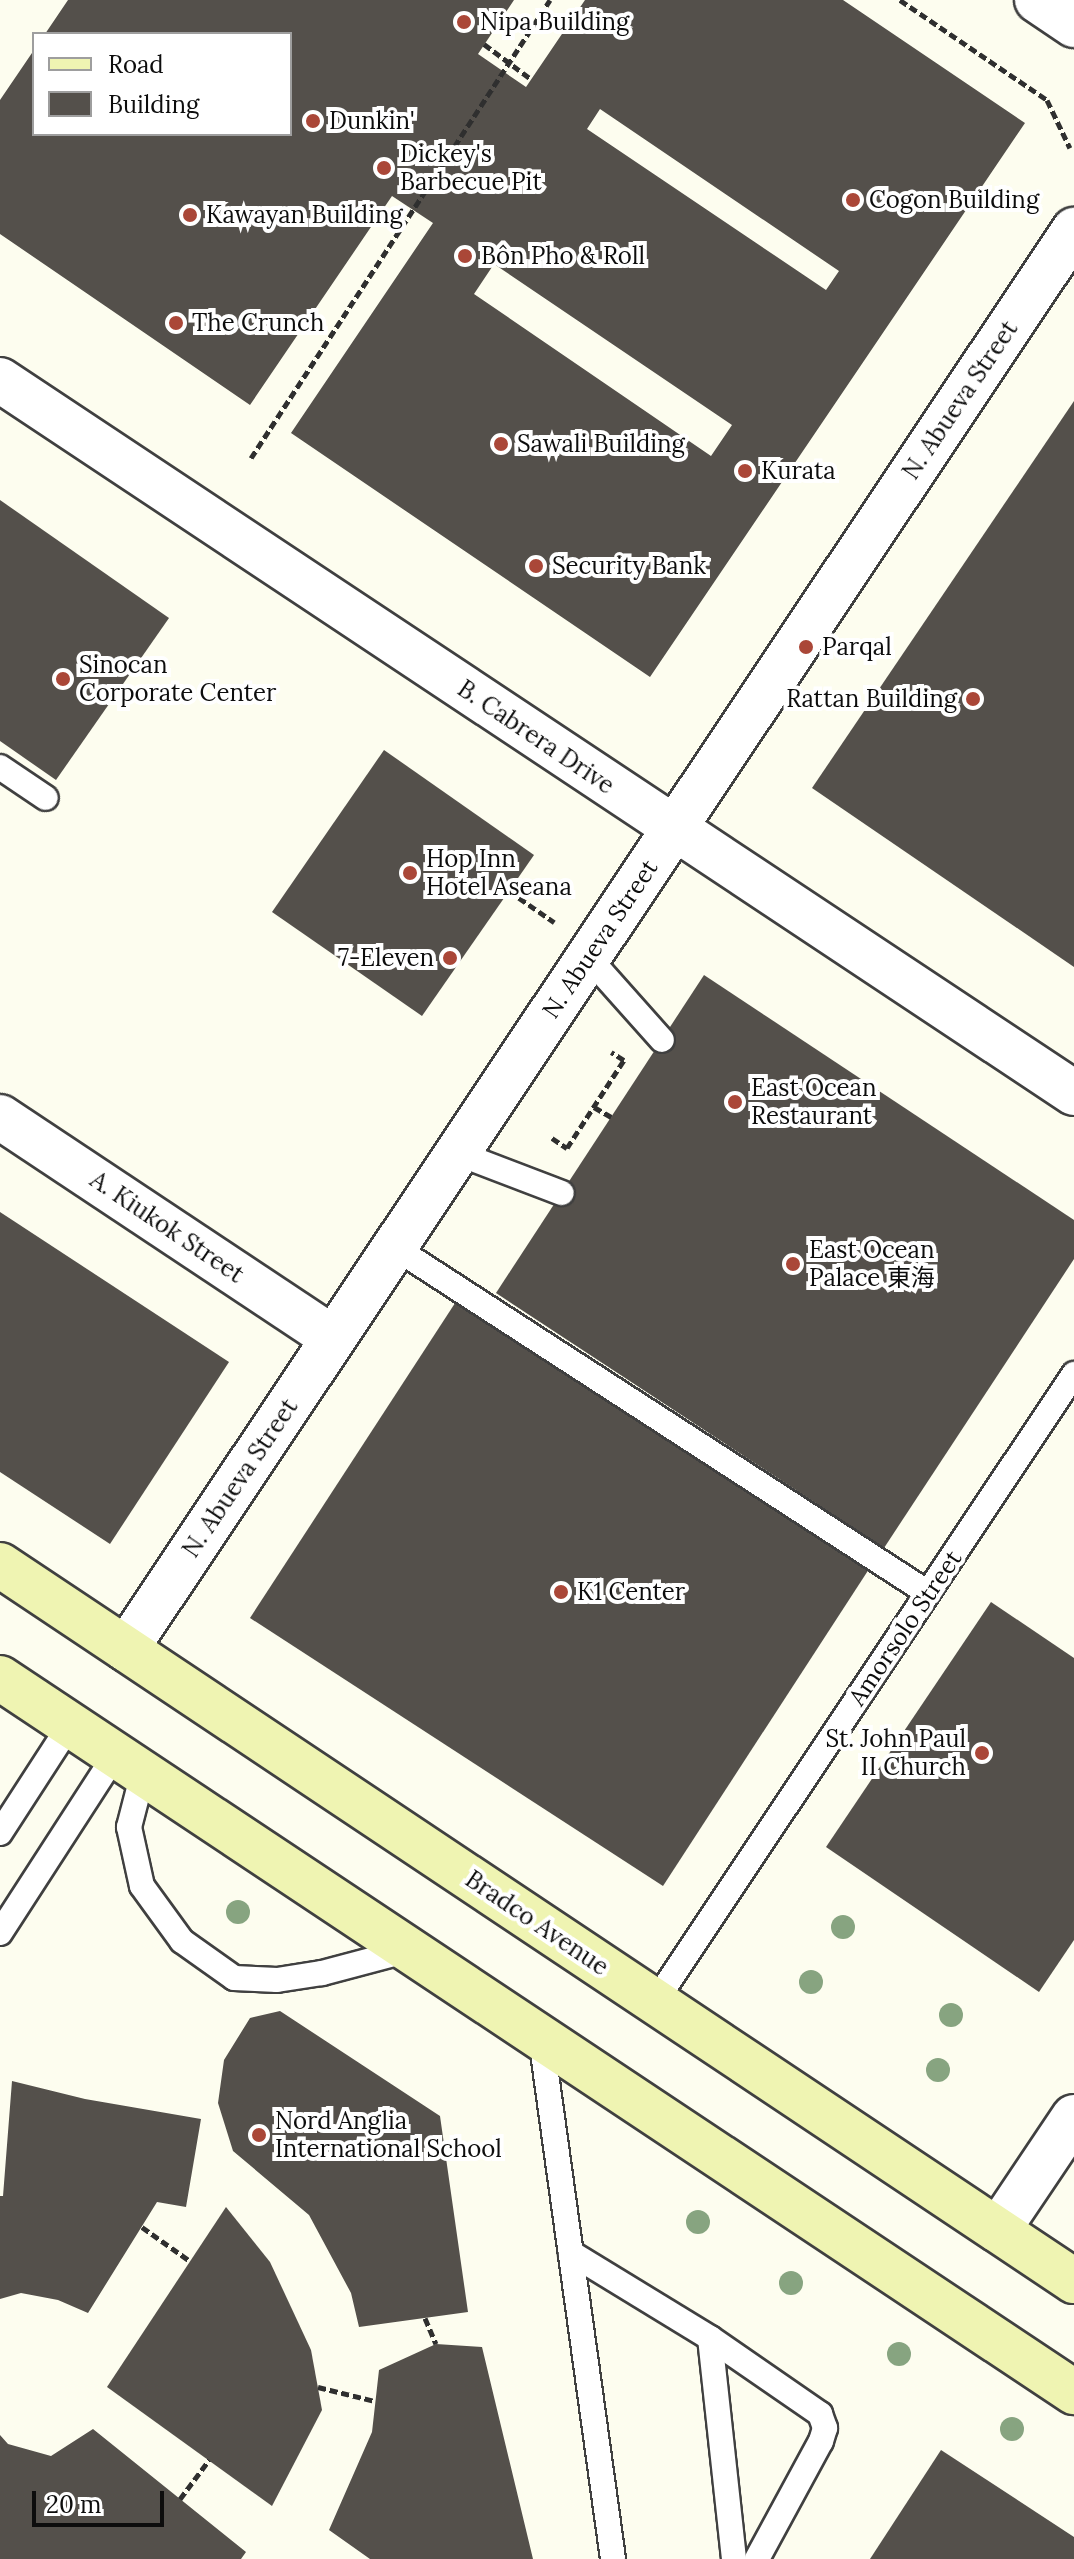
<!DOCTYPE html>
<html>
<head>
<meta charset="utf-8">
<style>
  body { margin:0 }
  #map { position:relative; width:1074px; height:2559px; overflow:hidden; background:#fdfdef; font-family:Lora,"Noto Sans SC",serif }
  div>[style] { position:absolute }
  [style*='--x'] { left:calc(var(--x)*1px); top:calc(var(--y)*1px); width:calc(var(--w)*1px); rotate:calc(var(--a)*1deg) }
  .building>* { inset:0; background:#54504b }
  .path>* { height:5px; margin-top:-2.5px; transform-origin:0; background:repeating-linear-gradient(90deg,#2f2f2f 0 8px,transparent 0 12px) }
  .roads { filter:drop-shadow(2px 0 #404040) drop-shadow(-2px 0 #404040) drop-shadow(0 2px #404040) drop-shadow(0 -2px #404040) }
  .lane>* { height:24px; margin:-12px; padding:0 12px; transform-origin:12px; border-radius:12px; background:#fff }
  .street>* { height:44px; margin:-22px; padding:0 22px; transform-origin:22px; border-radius:22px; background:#fff }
  .secondary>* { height:44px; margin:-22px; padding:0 22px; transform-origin:22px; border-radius:22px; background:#eff4b2 }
  .path-bridge>* { height:5px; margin-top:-2.5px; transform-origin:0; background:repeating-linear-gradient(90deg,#2f2f2f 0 8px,transparent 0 12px) }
  .trees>* { width:24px; height:24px; margin:-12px; border-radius:50%; background:#87a480 }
  .dots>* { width:22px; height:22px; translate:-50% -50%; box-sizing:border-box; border:4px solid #fff; border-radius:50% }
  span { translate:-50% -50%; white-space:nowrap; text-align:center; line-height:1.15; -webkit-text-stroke:8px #fff; paint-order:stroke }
  .poi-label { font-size:24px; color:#0d0d0d }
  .left { translate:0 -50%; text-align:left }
  .right { translate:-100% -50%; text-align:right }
  .street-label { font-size:24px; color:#0d0d0d }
  .legend { position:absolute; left:32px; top:32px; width:260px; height:104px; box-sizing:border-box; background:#fff; border:2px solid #9e9e9e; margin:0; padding:10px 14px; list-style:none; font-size:24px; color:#0d0d0d }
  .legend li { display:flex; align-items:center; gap:16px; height:40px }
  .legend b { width:40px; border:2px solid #9e9e9e }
  .scale { position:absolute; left:32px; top:2491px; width:132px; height:36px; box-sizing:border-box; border:4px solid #0d0d0d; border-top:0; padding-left:10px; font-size:24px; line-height:28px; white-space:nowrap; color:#0d0d0d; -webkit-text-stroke:6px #fff; paint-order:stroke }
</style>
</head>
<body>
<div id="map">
  <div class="building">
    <div style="clip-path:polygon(evenodd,68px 0,514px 0,478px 54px,526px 87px,585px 0,843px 0,1025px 123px,650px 677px,291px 433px,433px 223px,392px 196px,250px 405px,0 234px,0 100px,34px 50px,34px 134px,290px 134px,290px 34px,45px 34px,68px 0,600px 109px,839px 271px,826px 290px,587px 129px,600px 109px,68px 0,494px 264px,732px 425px,711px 456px,474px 294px,494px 264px)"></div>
    <div style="clip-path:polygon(1074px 401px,1074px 967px,812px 788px)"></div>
    <div style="clip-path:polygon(0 500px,169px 618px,56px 780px,0 741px)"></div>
    <div style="clip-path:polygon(384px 750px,534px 855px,422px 1016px,272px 912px)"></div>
    <div style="clip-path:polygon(704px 975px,1074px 1220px,1074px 1259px,884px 1548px,496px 1293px)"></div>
    <div style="clip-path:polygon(0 1212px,229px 1362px,110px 1544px,0 1472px)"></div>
    <div style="clip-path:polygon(459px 1297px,871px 1566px,663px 1886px,250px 1618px)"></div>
    <div style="clip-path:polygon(991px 1602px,1074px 1658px,1074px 1940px,1039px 1992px,826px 1847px)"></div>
    <div style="clip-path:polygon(280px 2011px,440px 2116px,468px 2312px,359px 2327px,351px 2293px,309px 2215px,233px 2151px,218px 2103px,224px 2060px,250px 2018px)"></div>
    <div style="clip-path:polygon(12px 2081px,85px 2099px,201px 2119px,186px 2207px,157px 2202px,88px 2313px,58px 2300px,21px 2293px,0 2299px,0 2196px,3px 2196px)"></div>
    <div style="clip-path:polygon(226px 2207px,270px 2262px,311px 2350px,322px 2410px,272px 2506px,107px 2387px)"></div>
    <div style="clip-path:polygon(436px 2344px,482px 2347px,533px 2559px,370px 2559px,329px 2530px,372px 2432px,379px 2370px)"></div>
    <div style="clip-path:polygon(93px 2429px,246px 2552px,241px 2559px,0 2559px,0 2435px,8px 2444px,51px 2456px)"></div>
    <div style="clip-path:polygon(941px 2450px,1074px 2537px,1074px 2559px,870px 2559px)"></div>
  </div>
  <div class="path">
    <div style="--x:900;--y:0;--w:178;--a:34.2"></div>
    <div style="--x:1047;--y:100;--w:53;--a:64.4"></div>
    <div style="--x:251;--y:458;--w:547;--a:-56.86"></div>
    <div style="--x:509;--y:891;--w:55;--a:34.6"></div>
    <div style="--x:594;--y:1107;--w:20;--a:30"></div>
    <div style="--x:552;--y:1138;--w:18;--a:34"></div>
    <div style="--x:567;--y:1148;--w:105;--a:-57.1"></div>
    <div style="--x:624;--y:1060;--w:15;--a:-148"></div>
    <div style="--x:142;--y:2227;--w:59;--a:35.3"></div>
    <div style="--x:425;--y:2318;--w:28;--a:67"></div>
    <div style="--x:318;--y:2387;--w:59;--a:13.8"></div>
    <div style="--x:180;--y:2499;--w:49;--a:-53.4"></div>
  </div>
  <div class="roads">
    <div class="lane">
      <div style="--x:0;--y:767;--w:55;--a:34"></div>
      <div style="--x:588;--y:957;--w:111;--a:48.3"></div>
      <div style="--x:457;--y:1153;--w:112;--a:20.9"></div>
      <div style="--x:394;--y:1247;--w:636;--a:32.94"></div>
      <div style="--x:143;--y:1773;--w:56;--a:104.5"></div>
      <div style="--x:129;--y:1827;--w:60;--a:77.6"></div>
      <div style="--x:142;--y:1886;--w:68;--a:54"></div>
      <div style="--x:182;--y:1941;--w:64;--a:35.4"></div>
      <div style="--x:234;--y:1978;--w:43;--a:2.7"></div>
      <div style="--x:277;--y:1980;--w:46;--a:-8.8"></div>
      <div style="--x:322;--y:1973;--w:90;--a:-14.8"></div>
      <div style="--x:0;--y:1833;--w:129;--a:-57.1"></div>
      <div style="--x:0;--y:1933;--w:212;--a:-57.1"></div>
      <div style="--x:655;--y:2002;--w:755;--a:-56.29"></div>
      <div style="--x:541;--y:2038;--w:526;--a:82.13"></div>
      <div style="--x:571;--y:2253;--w:163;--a:31.4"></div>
      <div style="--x:710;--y:2338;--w:134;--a:34.6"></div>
      <div style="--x:820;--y:2414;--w:15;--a:70"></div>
      <div style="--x:825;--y:2428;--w:14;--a:107"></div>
      <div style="--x:821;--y:2441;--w:134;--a:118.5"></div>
      <div style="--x:710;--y:2338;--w:222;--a:83.8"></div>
    </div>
    <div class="street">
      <div style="--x:1037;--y:0;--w:45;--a:34"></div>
      <div style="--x:0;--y:380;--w:1289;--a:33.58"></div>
      <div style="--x:0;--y:1117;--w:400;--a:33.6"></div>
      <div style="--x:126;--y:1649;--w:1707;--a:-56.25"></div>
      <div style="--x:998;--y:2230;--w:136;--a:-56.1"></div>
    </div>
    <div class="secondary">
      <div style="--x:0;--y:1565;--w:1291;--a:33.69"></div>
      <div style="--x:0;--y:1678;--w:1290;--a:33.62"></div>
    </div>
  </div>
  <div class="path-bridge">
    <div style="--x:484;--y:44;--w:59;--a:36.7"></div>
  </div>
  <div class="trees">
    <div style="left:238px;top:1912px"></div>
    <div style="left:843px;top:1927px"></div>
    <div style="left:811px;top:1982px"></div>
    <div style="left:951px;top:2015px"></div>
    <div style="left:938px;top:2070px"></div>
    <div style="left:698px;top:2222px"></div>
    <div style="left:791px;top:2283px"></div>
    <div style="left:899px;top:2354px"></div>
    <div style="left:1012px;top:2429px"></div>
  </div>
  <div class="dots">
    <div style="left:464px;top:22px;background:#aa4738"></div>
    <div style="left:313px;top:121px;background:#aa4738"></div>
    <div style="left:384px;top:168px;background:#aa4738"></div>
    <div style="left:853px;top:200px;background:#aa4738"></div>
    <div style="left:190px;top:215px;background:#aa4738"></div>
    <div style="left:465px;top:256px;background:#aa4738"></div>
    <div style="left:176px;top:323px;background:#aa4738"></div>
    <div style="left:501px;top:444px;background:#aa4738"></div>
    <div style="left:745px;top:471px;background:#aa4738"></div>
    <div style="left:536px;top:566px;background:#aa4738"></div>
    <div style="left:806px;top:647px;background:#aa4738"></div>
    <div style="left:63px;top:679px;background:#aa4738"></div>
    <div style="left:973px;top:699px;background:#aa4738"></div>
    <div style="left:410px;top:873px;background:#aa4738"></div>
    <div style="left:450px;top:958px;background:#aa4738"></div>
    <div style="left:735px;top:1102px;background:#aa4738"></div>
    <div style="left:793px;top:1264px;background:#aa4738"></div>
    <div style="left:561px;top:1592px;background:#aa4738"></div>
    <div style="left:982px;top:1753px;background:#aa4738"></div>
    <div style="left:259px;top:2135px;background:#aa4738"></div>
  </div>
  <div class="poi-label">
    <span class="left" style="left:480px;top:22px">Nipa Building</span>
    <span class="left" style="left:329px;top:121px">Dunkin'</span>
    <span class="left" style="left:400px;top:168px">Dickey's<br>Barbecue Pit</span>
    <span class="left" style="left:869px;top:200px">Cogon Building</span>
    <span class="left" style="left:206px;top:215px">Kawayan Building</span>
    <span class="left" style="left:481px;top:256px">Bôn Pho &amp; Roll</span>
    <span class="left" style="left:192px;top:323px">The Crunch</span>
    <span class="left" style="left:517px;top:444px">Sawali Building</span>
    <span class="left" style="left:761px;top:471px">Kurata</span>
    <span class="left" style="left:552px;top:566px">Security Bank</span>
    <span class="left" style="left:822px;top:647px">Parqal</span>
    <span class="left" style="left:79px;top:679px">Sinocan<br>Corporate Center</span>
    <span class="right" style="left:957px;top:699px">Rattan Building</span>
    <span class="left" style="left:426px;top:873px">Hop Inn<br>Hotel Aseana</span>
    <span class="right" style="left:434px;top:958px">7-Eleven</span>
    <span class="left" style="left:751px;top:1102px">East Ocean<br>Restaurant</span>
    <span class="left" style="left:809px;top:1264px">East Ocean<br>Palace 東海</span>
    <span class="left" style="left:577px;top:1592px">K1 Center</span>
    <span class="right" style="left:966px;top:1753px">St. John Paul<br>II Church</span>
    <span class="left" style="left:275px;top:2135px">Nord Anglia<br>International School</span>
  </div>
  <div class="street-label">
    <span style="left:960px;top:400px;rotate:-56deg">N. Abueva Street</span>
    <span style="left:536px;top:737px;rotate:34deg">B. Cabrera Drive</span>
    <span style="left:600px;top:939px;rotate:-56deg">N. Abueva Street</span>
    <span style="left:167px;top:1227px;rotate:34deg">A. Kiukok Street</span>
    <span style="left:240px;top:1478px;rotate:-56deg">N. Abueva Street</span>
    <span style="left:905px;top:1628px;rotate:-56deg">Amorsolo Street</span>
    <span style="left:537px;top:1923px;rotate:34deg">Bradco Avenue</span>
  </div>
  <ul class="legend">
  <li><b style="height:10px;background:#eff4b2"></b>Road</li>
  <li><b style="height:22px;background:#54504b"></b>Building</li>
  </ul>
  <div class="scale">20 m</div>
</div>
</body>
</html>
